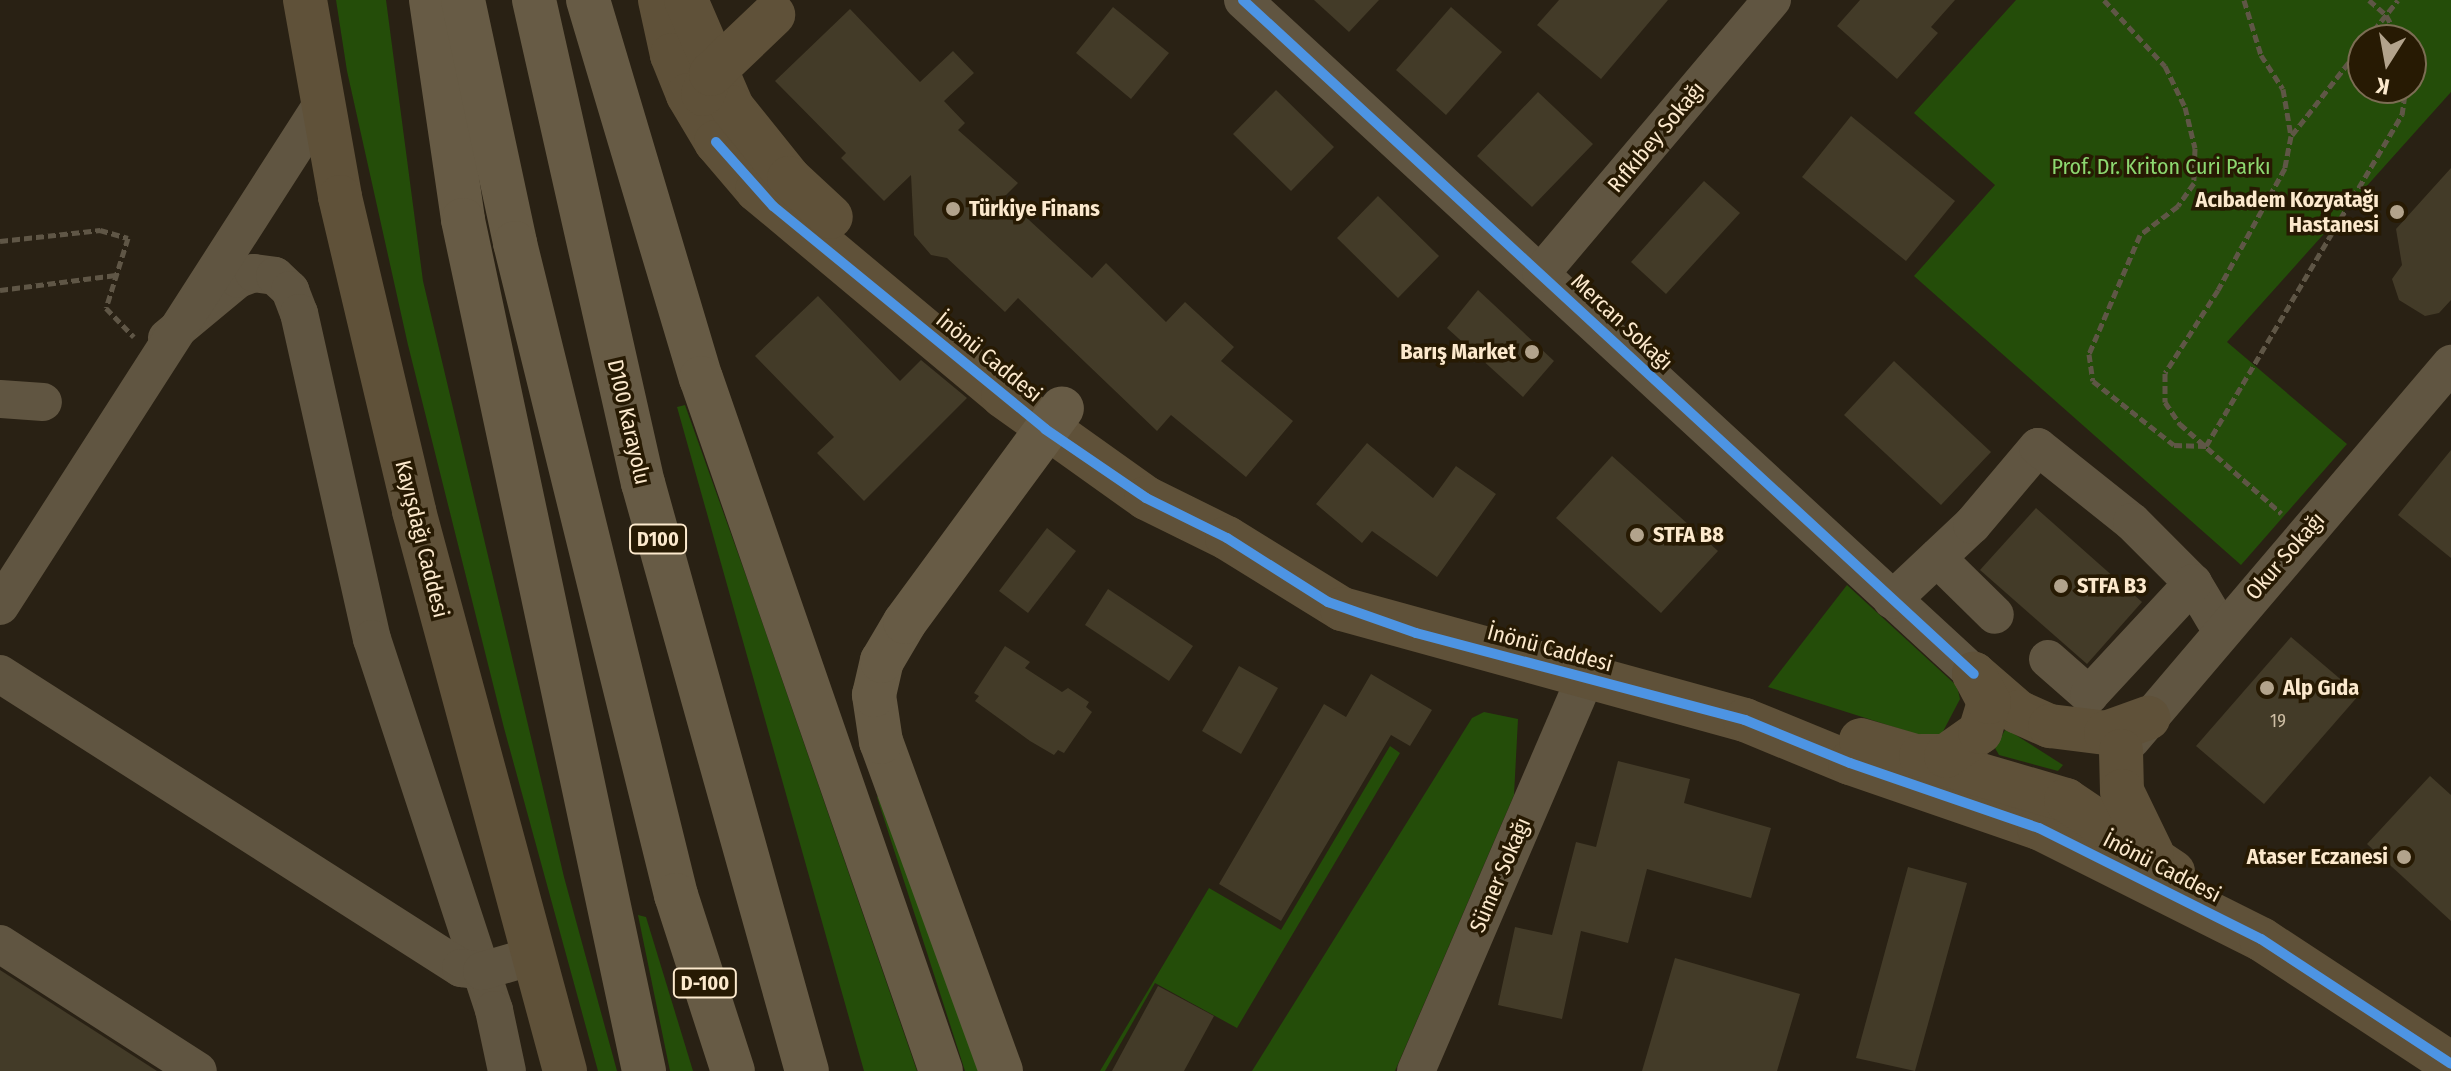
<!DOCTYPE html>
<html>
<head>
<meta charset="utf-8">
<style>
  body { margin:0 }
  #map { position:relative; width:2451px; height:1071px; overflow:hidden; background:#292114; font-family:"Fira Sans Condensed",sans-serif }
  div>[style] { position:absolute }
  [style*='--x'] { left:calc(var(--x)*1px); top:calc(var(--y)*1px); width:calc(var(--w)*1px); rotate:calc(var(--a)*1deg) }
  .green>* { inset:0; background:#244d09 }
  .building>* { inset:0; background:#433b28 }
  .path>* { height:5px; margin-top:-2.5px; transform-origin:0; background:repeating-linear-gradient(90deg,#5f5646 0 8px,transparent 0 12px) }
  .minor>* { height:38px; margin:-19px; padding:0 19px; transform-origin:19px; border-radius:19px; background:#605541 }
  .major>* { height:44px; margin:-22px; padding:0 22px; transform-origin:22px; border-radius:22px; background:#5f5139 }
  .highway>* { height:44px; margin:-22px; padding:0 22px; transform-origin:22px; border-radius:22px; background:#675b45 }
  .cycleway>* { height:10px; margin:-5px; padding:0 5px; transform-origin:5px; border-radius:5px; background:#4d94e3 }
  .dots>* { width:22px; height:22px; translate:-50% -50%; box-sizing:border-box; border:4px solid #271a03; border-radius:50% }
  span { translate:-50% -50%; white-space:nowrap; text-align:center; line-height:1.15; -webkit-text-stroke:7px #271a03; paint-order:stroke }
  .number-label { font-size:18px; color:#cebea4 }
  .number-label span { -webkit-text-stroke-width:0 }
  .shield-label span { padding:2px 6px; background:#271a03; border:2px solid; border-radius:6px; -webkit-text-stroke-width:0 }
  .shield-label { font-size:20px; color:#fce9cd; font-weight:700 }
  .street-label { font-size:22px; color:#fce9cd }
  .park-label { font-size:22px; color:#8dd870 }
  .poi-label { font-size:22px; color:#fce9cd; font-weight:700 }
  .right { translate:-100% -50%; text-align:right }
  .left { translate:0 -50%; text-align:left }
  .north { position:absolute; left:2347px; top:24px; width:80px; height:80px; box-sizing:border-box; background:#271a03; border:2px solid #7c6d54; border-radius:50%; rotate:191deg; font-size:22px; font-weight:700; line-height:32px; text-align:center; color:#fce9cd }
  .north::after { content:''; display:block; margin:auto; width:28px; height:36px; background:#b2a38c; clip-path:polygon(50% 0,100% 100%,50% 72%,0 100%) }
</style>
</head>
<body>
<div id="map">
  <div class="green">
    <div style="clip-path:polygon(336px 0,386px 0,423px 281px,564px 877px,617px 1071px,598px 1071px,504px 728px,408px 345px,347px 71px)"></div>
    <div style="clip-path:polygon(evenodd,2016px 0,2451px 0,2451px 92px,2227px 342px,2347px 444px,2241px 565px,1914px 276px,1995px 185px,1914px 113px,2016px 0,2363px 40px,2411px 40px,2411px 88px,2363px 88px,2363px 40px)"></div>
    <div style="clip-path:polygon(685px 405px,751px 590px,917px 1071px,864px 1071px,677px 407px)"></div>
    <div style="clip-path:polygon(1847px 585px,1957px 686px,1960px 699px,1938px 741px,1768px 687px)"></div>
    <div style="clip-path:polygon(1484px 712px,1518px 719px,1514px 795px,1395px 1071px,1252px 1071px,1472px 718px)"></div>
    <div style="clip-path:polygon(2005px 730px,2011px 732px,2063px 765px,2058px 771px,1999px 755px,1995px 748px)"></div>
    <div style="clip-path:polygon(1390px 746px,1400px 753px,1237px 1028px,1155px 983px,1105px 1071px,1100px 1071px,1209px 888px,1281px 930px)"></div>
    <div style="clip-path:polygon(883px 794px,986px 1071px,965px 1071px,877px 797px)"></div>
    <div style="clip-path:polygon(638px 915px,646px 917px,693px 1071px,670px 1071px)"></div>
  </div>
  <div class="building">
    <div style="clip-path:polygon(1314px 0,1379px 0,1349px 32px)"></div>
    <div style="clip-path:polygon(1559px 0,1668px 0,1601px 79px,1537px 25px)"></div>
    <div style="clip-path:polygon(1860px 0,1955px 0,1931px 27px,1938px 33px,1897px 79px,1837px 26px)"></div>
    <div style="clip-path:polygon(1113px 7px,1169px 53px,1131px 99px,1076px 53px)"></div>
    <div style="clip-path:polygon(1451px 7px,1502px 52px,1446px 115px,1396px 70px)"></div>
    <div style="clip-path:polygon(850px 9px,920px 82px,953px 51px,974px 73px,944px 101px,965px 123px,958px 130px,1018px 183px,1004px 197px,1092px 278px,1106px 263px,1166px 322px,1185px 302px,1234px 347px,1221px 361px,1293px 421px,1246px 477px,1171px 415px,1157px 431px,1018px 298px,1005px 312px,947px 258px,931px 255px,914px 235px,911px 175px,884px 201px,841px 158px,846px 153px,775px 81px)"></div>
    <div style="clip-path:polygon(1276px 90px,1334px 147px,1291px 191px,1233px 134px)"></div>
    <div style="clip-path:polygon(1538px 92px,1593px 144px,1532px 207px,1477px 156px)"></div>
    <div style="clip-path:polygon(1851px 116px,1955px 201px,1906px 261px,1802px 177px)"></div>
    <div style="clip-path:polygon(2451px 168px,2451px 300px,2439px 313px,2425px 316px,2399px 300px,2392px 279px,2402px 265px,2396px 229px)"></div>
    <div style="clip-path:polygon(1704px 181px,1740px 213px,1666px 294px,1631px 262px)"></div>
    <div style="clip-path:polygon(1378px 196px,1439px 256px,1398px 298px,1337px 238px)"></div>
    <div style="clip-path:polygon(1478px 290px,1554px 361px,1523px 397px,1447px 328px)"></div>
    <div style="clip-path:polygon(818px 296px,900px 381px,921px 360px,967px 398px,864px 501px,817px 453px,834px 437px,755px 356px)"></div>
    <div style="clip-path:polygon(1894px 361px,1991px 452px,1941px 505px,1844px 415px)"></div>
    <div style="clip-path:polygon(1367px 443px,1433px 498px,1456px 466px,1496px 494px,1437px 577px,1372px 531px,1362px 543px,1316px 504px)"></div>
    <div style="clip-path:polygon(2451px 450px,2451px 558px,2398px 515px)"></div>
    <div style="clip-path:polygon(1612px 456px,1718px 551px,1661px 613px,1556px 518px)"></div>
    <div style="clip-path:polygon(2036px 508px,2142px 602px,2087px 664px,1980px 570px)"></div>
    <div style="clip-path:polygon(1047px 528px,1076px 551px,1028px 613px,999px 591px)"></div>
    <div style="clip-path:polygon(1108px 589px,1193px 646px,1169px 681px,1085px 625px)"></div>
    <div style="clip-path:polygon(2291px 637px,2359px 695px,2264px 804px,2196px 746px)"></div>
    <div style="clip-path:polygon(1005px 646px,1030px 662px,1025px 668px,1062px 692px,1068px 688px,1089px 702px,1086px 707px,1092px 712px,1064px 753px,1058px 750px,1054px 755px,1030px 741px,975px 701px,979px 696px,974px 693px)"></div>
    <div style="clip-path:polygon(1239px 666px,1278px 688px,1241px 754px,1202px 731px)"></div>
    <div style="clip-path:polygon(1371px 674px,1432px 710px,1410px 746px,1391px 735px,1281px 921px,1219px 884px,1324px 704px,1346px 717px)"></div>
    <div style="clip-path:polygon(1618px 761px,1690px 779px,1684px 803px,1771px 828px,1751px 898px,1647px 869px,1628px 943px,1581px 931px,1562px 1019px,1498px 1005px,1515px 927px,1552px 935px,1576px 842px,1596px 847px)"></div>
    <div style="clip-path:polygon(2430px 776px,2451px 795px,2451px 921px,2367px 844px)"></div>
    <div style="clip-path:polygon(1908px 867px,1967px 883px,1915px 1071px,1856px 1058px)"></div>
    <div style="clip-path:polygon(1675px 958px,1800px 994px,1777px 1071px,1642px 1071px)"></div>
    <div style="clip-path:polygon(0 970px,157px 1071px,0 1071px)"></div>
    <div style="clip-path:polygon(1158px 986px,1214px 1016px,1184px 1071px,1112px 1071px)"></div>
  </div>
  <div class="path">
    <div style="--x:2104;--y:0;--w:90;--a:47.3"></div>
    <div style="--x:2165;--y:66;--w:46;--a:64"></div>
    <div style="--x:2185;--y:107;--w:42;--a:76.3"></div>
    <div style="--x:2195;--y:148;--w:35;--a:92"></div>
    <div style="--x:2194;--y:183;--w:28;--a:125"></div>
    <div style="--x:2178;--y:206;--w:48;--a:142.7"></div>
    <div style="--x:2140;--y:235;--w:129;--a:113.2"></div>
    <div style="--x:2089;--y:354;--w:27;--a:82"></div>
    <div style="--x:2093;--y:381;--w:103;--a:38.3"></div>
    <div style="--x:2174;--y:445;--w:32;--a:2"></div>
    <div style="--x:2206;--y:446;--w:385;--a:-59.4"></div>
    <div style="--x:2402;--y:115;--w:27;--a:-82"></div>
    <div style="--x:2244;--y:0;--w:58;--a:72.8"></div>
    <div style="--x:2261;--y:55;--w:40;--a:57.1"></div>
    <div style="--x:2283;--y:89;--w:48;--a:80.3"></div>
    <div style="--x:2291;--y:136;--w:33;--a:101"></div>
    <div style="--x:2285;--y:168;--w:139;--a:118.8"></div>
    <div style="--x:2218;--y:290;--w:98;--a:122.6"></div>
    <div style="--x:2165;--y:373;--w:29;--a:90"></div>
    <div style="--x:2165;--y:402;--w:27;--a:56"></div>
    <div style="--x:2180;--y:424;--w:135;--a:41.4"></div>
    <div style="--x:2369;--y:0;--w:23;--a:41"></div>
    <div style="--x:2386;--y:15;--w:29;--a:61"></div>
    <div style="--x:2366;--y:40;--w:51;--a:-51.3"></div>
    <div style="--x:2292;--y:135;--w:115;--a:-52"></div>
    <div style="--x:0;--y:241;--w:101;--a:-6.3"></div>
    <div style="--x:100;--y:230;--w:29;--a:16"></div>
    <div style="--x:128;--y:238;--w:73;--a:107.4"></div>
    <div style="--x:106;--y:308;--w:40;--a:46"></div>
    <div style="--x:0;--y:290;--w:117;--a:-7.4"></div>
  </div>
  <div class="minor">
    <div style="--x:1243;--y:0;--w:994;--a:42.68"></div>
    <div style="--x:1541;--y:273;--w:358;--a:-49.8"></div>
    <div style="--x:167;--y:338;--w:92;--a:-39.7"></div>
    <div style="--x:238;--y:279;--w:17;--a:-21"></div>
    <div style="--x:254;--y:273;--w:21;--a:8"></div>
    <div style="--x:275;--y:276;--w:21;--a:43"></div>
    <div style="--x:290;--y:290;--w:25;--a:69"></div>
    <div style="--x:299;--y:313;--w:334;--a:77.4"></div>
    <div style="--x:372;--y:639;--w:391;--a:71.8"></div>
    <div style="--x:494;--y:1010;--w:62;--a:78"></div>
    <div style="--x:0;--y:399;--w:43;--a:4"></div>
    <div style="--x:1937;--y:558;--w:81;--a:44.5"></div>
    <div style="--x:1892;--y:600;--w:110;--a:-43.2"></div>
    <div style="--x:1972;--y:525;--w:102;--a:-49.8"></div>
    <div style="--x:2038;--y:447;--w:120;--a:38.6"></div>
    <div style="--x:2132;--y:522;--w:86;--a:45"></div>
    <div style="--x:2193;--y:583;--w:55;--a:59.2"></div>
    <div style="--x:0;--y:606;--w:598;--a:-57.29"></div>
    <div style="--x:2048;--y:659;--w:55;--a:41.3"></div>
    <div style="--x:2089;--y:695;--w:153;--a:-47.1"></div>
    <div style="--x:0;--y:674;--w:547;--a:32.53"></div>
    <div style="--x:461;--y:968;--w:21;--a:8"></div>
    <div style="--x:482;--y:971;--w:53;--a:-16.4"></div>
    <div style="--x:2131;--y:740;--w:494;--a:-49.6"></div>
    <div style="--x:0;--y:944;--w:235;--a:32.7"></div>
    <div style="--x:1416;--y:1071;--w:427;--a:-66.7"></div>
  </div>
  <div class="major">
    <div style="--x:305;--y:0;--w:200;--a:79.9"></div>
    <div style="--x:340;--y:197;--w:323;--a:76.7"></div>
    <div style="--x:414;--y:511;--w:580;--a:74.91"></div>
    <div style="--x:660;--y:0;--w:56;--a:77.7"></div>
    <div style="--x:672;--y:55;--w:43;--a:68.2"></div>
    <div style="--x:688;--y:95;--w:55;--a:59.2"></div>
    <div style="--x:716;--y:142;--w:63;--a:49.5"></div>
    <div style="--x:757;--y:190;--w:321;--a:39.9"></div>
    <div style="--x:1003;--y:396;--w:176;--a:35.5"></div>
    <div style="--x:1146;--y:498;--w:90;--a:26.3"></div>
    <div style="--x:1227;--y:538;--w:135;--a:31.7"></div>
    <div style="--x:1342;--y:609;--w:418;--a:15.4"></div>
    <div style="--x:1745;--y:720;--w:113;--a:22.3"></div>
    <div style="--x:1850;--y:763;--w:200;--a:19"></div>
    <div style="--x:2039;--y:828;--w:248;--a:26.6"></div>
    <div style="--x:2261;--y:939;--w:227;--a:33.3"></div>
    <div style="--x:686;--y:0;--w:116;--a:66.7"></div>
    <div style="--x:732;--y:107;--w:91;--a:51.2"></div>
    <div style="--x:789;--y:178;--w:57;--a:42.9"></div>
    <div style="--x:703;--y:94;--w:22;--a:-68"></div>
    <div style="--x:711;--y:74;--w:86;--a:-43.6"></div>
    <div style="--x:1974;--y:674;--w:58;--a:40.8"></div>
    <div style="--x:2018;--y:712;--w:35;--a:24"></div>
    <div style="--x:2050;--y:726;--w:56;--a:7.1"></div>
    <div style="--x:2106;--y:733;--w:45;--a:-19.7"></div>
    <div style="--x:1861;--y:740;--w:214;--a:16.3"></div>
    <div style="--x:2066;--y:800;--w:129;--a:33.9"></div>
    <div style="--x:2121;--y:751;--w:40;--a:88.6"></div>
    <div style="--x:2122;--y:791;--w:69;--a:64.2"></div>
    <div style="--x:1921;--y:756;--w:25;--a:0"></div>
    <div style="--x:1946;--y:756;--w:42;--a:-35.2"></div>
    <div style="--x:1980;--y:732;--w:31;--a:-73"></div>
    <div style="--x:1989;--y:702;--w:32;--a:-118"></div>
  </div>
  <div class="highway">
    <div style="--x:431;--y:0;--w:222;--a:81.7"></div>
    <div style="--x:463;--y:220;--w:870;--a:77.99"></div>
    <div style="--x:463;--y:0;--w:249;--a:77.9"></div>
    <div style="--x:515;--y:243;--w:672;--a:76.13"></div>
    <div style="--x:676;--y:895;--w:185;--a:72.1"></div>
    <div style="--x:534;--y:0;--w:495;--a:77.3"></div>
    <div style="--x:643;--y:483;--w:610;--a:74.42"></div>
    <div style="--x:588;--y:0;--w:395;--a:73.4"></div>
    <div style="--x:701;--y:378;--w:733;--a:70.9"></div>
    <div style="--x:1001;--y:1071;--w:350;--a:-110"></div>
    <div style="--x:881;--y:742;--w:48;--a:-98.5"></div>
    <div style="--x:874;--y:695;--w:35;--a:-77"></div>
    <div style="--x:882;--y:661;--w:45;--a:-59.5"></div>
    <div style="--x:905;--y:622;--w:265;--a:-53.7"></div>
  </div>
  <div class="cycleway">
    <div style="--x:1243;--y:0;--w:994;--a:42.68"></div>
    <div style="--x:716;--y:142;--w:86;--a:48.3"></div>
    <div style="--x:773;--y:206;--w:352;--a:39.3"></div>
    <div style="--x:1045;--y:429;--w:122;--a:34.3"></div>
    <div style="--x:1146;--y:498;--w:90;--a:26.3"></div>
    <div style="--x:1227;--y:538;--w:120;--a:32.4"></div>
    <div style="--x:1328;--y:602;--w:93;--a:19.4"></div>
    <div style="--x:1416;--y:633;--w:340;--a:14.8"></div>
    <div style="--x:1745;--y:720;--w:113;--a:22.3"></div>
    <div style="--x:1850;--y:763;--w:200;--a:19"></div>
    <div style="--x:2039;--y:828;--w:248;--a:26.6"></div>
    <div style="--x:2261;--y:939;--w:227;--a:33.3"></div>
  </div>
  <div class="dots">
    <div style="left:953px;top:209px;background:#b2a38c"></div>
    <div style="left:2397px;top:212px;background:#b2a38c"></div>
    <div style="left:1532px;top:352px;background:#b2a38c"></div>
    <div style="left:1637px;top:535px;background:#b2a38c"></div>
    <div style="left:2061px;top:586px;background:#b2a38c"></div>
    <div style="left:2267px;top:688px;background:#b2a38c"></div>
    <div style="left:2404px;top:857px;background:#b2a38c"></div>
  </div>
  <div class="number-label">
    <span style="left:2278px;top:721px">19</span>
  </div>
  <div class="shield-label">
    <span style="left:658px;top:539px">D100</span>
    <span style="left:705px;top:983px">D-100</span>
  </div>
  <div class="street-label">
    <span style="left:1656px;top:137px;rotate:-50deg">Rıfkıbey Sokağı</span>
    <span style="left:1622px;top:322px;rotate:43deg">Mercan Sokağı</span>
    <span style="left:989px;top:357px;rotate:39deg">İnönü Caddesi</span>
    <span style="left:629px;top:422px;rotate:77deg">D100 Karayolu</span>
    <span style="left:422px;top:539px;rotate:76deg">Kayışdağı Caddesi</span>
    <span style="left:2285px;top:556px;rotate:-49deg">Okur Sokağı</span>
    <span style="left:1550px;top:648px;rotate:15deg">İnönü Caddesi</span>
    <span style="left:2162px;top:867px;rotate:27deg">İnönü Caddesi</span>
    <span style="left:1500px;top:875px;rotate:-67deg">Sümer Sokağı</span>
  </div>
  <div class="park-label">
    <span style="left:2161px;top:167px">Prof. Dr. Kriton Curi Parkı</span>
  </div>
  <div class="poi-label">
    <span class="right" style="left:2379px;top:212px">Acıbadem Kozyatağı<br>Hastanesi</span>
    <span class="left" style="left:969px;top:209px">Türkiye Finans</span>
    <span class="right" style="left:1516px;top:352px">Barış Market</span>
    <span class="left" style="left:1653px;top:535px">STFA B8</span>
    <span class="left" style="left:2077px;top:586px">STFA B3</span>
    <span class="left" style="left:2283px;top:688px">Alp Gıda</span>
    <span class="right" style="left:2388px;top:857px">Ataser Eczanesi</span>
  </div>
  <div class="north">K</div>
</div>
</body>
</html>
